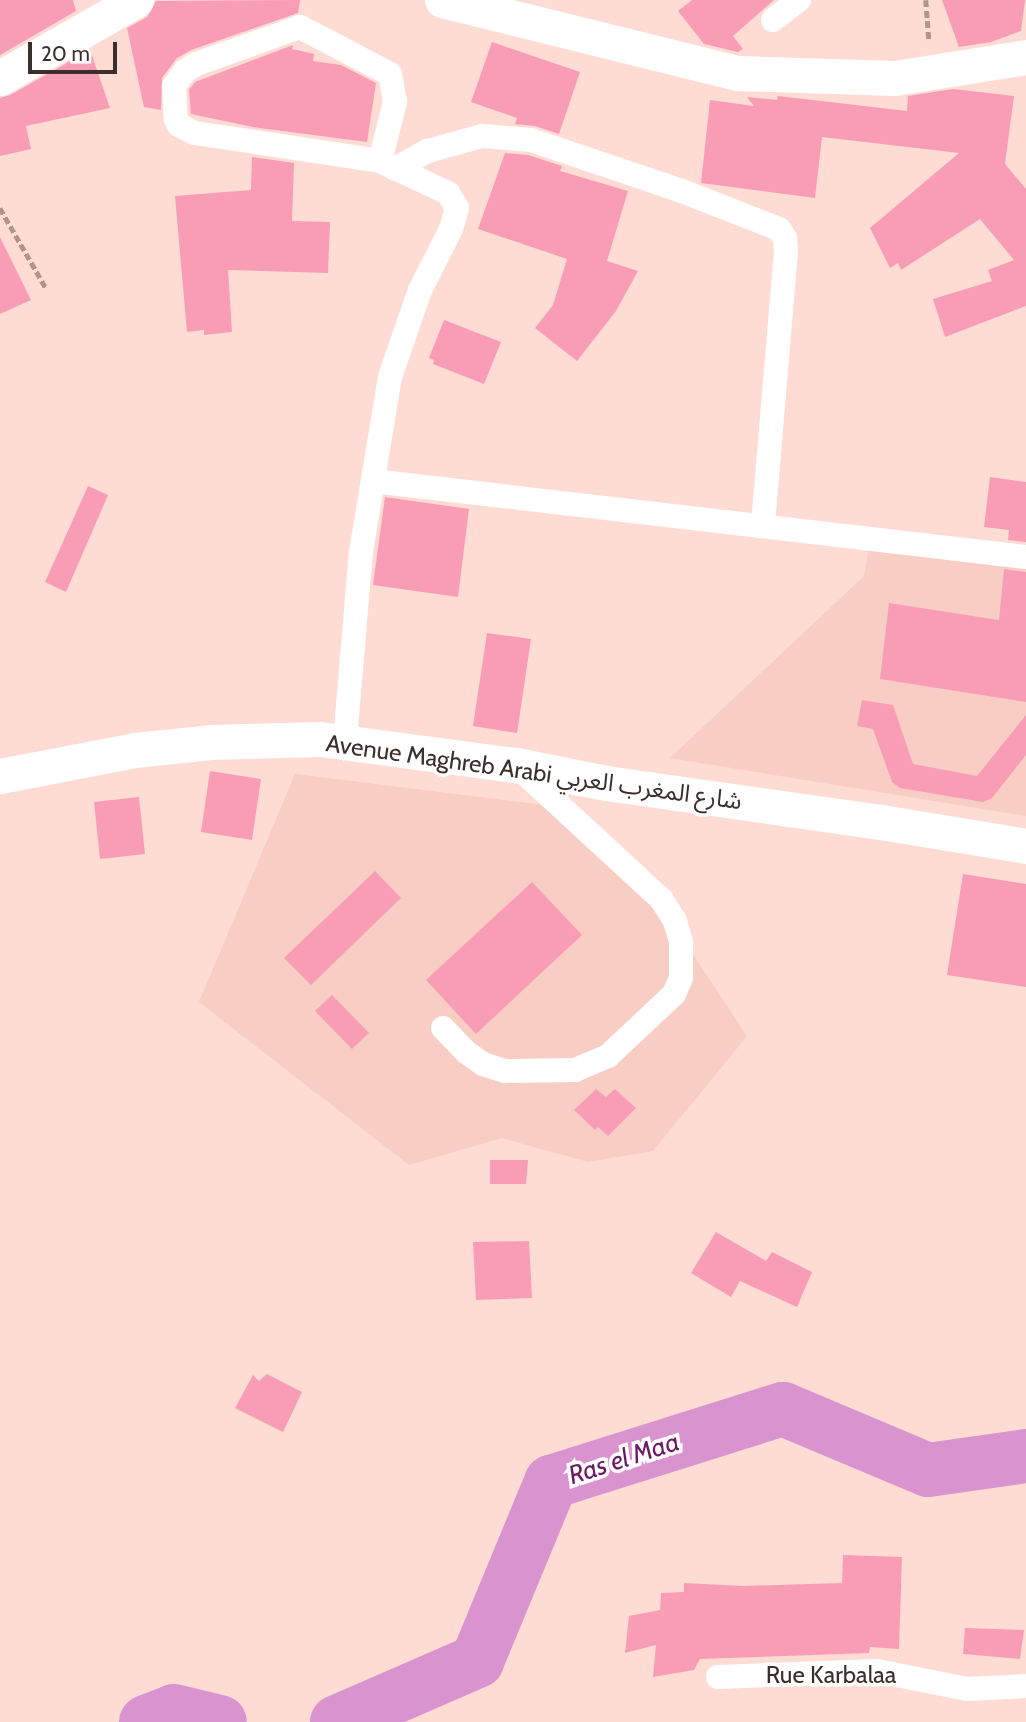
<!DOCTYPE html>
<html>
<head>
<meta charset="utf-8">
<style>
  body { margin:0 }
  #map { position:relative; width:1026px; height:1722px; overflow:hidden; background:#fedbd3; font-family:Cabin,"Noto Sans Arabic",sans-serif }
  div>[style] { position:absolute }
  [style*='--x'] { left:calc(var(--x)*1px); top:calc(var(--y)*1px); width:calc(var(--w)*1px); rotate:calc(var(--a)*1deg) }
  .built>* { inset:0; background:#f8cdc4 }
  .river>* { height:54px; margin:-27px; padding:0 27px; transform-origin:27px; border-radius:27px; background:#d994cf }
  .building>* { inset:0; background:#f99db6 }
  .path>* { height:4.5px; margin-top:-2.25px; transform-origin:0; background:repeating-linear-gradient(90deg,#b0958f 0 7px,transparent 0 10.5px) }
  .street>* { height:24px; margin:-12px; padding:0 12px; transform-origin:12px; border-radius:12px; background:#fff }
  .secondary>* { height:35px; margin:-17.5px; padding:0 17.5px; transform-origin:17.5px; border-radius:17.5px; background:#fff }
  span { translate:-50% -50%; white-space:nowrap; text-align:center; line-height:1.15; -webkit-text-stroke:7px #fff; paint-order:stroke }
  .street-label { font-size:24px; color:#3c2e2b }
  .water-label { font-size:26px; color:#6b1964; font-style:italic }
  .scale { position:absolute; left:28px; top:42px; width:89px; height:32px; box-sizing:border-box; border:4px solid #3c2e2b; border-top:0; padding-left:9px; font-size:21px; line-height:24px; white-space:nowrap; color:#3c2e2b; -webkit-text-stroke:5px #fff; paint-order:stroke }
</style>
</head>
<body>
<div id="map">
  <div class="built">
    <div style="clip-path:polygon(870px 541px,1026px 563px,1026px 816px,670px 758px,864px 576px)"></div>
    <div style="clip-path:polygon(295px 774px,544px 805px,649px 888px,747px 1036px,653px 1151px,588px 1162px,502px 1138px,409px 1165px,199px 1002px)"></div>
  </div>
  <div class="river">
    <div style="--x:146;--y:1722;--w:30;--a:-21"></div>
    <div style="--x:174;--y:1711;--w:47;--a:13.4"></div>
    <div style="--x:337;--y:1722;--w:153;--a:-23.5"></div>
    <div style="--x:477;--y:1661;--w:194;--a:-67.5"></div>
    <div style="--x:551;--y:1482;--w:243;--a:-17.5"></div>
    <div style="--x:783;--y:1409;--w:157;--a:22.8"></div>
    <div style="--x:928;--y:1470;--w:99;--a:-8.1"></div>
  </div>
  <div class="building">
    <div style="clip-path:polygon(0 0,73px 0,76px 11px,0 55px)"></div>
    <div style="clip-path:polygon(300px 0,298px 13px,191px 50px,177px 58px,162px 78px,161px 110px,144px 107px,127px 28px,147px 17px,156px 1px)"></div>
    <div style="clip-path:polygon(692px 0,774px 0,733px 36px,743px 49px,738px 52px,704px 44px,678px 11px)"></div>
    <div style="clip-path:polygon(942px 0,1025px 0,1021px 31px,991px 42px,959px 47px)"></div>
    <div style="clip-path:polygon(492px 42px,580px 72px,559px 134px,535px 126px,515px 124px,517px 118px,471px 102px)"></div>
    <div style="clip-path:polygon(293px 45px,292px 49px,314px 54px,313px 61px,341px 65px,376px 83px,367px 142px,253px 127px,191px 114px,189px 90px,195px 82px)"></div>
    <div style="clip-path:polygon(90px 50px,110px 108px,26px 126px,31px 149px,0 156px,0 98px,10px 95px)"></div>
    <div style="clip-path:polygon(953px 89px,1014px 96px,1005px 164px,1026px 189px,1026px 306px,945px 337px,933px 299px,992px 281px,988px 270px,1014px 260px,980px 219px,901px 270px,898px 263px,890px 268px,870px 228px,959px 153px,822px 137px,815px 198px,701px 183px,710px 100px,754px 106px,747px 97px,777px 100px,778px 96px,907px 111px,908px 96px)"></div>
    <div style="clip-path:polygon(505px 153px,528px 155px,562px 166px,560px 171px,628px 191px,607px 261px,638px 271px,616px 311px,577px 361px,535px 328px,553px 305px,567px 259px,478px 229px)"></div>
    <div style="clip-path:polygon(252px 157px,294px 163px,292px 221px,330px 222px,328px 273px,228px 270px,232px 332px,204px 335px,204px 330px,187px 332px,175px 196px,251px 190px)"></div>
    <div style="clip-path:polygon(0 237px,31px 300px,0 314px)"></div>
    <div style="clip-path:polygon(444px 320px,501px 342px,484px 384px,433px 364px,434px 360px,429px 358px)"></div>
    <div style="clip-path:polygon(990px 477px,1026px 482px,1026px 542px,1008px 540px,1009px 530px,984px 527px)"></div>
    <div style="clip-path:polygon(88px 486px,108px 495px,66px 592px,45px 582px)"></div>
    <div style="clip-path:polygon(385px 497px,469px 509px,458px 597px,373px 585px)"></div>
    <div style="clip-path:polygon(1004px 569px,1026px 572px,1026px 702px,880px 679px,889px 603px,999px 620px)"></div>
    <div style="clip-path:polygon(487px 633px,531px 639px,517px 733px,473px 726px)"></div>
    <div style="clip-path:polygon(862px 700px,893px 705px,913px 764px,977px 776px,1026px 715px,1026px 755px,992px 798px,983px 802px,900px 788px,892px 782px,873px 729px,857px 726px)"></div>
    <div style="clip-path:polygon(210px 771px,261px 779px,252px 840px,201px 832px)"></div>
    <div style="clip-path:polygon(139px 797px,145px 854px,100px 859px,94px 802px)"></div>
    <div style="clip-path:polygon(375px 871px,401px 898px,311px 985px,284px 958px)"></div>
    <div style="clip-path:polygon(963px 874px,1026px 884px,1026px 987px,947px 975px)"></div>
    <div style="clip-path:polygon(532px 882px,582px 935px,476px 1034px,426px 980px)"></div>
    <div style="clip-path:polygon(332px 995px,369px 1033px,352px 1049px,315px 1011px)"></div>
    <div style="clip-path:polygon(596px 1089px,606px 1097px,615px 1089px,636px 1108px,608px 1136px,598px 1127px,595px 1130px,574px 1110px)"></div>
    <div style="clip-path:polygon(490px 1160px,528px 1160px,526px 1184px,490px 1184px)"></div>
    <div style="clip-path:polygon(716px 1232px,766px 1261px,772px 1252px,812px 1272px,797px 1307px,740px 1281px,731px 1297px,691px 1273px)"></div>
    <div style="clip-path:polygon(529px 1241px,532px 1298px,476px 1300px,473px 1242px)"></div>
    <div style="clip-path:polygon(267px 1374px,302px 1392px,283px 1432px,235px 1408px,253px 1375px,259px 1381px)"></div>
    <div style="clip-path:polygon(843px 1555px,902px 1557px,899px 1649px,870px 1647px,869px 1653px,700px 1659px,694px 1670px,653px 1677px,656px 1645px,625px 1653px,629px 1616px,660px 1610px,661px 1593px,684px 1592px,684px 1583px,742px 1586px,842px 1583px)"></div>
    <div style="clip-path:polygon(965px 1628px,1024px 1630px,1020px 1659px,963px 1654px)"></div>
  </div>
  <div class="path">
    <div style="--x:926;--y:0;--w:40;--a:85.7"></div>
    <div style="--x:0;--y:208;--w:92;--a:60.1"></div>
  </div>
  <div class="street">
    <div style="--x:773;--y:20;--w:33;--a:-38"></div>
    <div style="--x:395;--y:169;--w:38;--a:-29"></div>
    <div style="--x:428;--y:151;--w:56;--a:-15.5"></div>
    <div style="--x:482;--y:136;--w:49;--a:4.7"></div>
    <div style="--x:531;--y:140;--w:159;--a:18.7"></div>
    <div style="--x:682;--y:191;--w:104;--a:21.4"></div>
    <div style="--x:779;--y:229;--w:11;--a:56"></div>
    <div style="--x:785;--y:238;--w:13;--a:86"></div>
    <div style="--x:786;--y:251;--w:276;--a:94.8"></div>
    <div style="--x:373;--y:481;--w:657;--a:6.64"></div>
    <div style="--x:345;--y:741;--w:190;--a:-85.2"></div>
    <div style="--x:361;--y:552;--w:177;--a:-80.6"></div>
    <div style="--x:390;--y:377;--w:92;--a:-71"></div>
    <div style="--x:420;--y:290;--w:68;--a:-63.1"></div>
    <div style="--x:451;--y:229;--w:22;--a:-74"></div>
    <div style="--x:457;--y:208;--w:17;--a:-121"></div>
    <div style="--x:448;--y:193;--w:75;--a:-154.8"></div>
    <div style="--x:380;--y:161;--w:61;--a:-75.7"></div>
    <div style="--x:395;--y:102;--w:28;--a:-100"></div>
    <div style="--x:390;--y:74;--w:102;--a:-152.4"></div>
    <div style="--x:300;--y:27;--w:110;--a:160.4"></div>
    <div style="--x:196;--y:64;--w:13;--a:148"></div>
    <div style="--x:185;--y:71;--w:19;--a:126"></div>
    <div style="--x:174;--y:86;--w:33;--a:87"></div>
    <div style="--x:176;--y:119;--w:7;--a:63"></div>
    <div style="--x:179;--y:125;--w:18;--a:27"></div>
    <div style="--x:195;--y:133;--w:187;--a:8.6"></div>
    <div style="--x:443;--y:1028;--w:33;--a:46"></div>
    <div style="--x:466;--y:1052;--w:21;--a:35"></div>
    <div style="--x:483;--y:1064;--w:23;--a:18"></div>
    <div style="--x:505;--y:1071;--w:70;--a:-0.8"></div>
    <div style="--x:575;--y:1070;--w:36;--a:-23"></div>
    <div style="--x:608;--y:1056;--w:91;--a:-43.2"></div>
    <div style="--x:674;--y:994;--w:17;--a:-66"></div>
    <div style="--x:681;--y:978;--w:36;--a:-90"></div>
    <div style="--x:681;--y:942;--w:22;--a:-106"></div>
    <div style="--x:675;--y:921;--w:25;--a:-122"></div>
    <div style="--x:662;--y:900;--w:197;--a:-137.3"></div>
    <div style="--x:718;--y:1677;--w:159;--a:-2.2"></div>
    <div style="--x:877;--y:1671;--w:92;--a:11.3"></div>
    <div style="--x:967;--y:1689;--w:59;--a:-2.9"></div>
  </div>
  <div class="secondary">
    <div style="--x:442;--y:0;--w:304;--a:13.9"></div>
    <div style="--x:737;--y:73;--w:158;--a:1.8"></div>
    <div style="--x:895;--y:78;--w:133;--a:-9.1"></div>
    <div style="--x:0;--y:78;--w:157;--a:-29.8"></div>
    <div style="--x:0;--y:776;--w:137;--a:-10.9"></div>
    <div style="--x:135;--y:750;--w:76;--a:-6"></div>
    <div style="--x:211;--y:742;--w:109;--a:-1.6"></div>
    <div style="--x:320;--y:739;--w:198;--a:7.6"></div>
    <div style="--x:516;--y:765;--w:92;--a:11.3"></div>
    <div style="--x:606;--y:783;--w:278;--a:8.1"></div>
    <div style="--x:881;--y:822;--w:147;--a:9.4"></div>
  </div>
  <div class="street-label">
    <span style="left:534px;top:772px;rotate:8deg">Avenue Maghreb Arabi شارع المغرب العربي</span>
    <span style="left:831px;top:1675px">Rue Karbalaa</span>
  </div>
  <div class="water-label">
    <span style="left:624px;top:1459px;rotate:-18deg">Ras el Maa</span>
  </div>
  <div class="scale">20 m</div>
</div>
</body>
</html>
